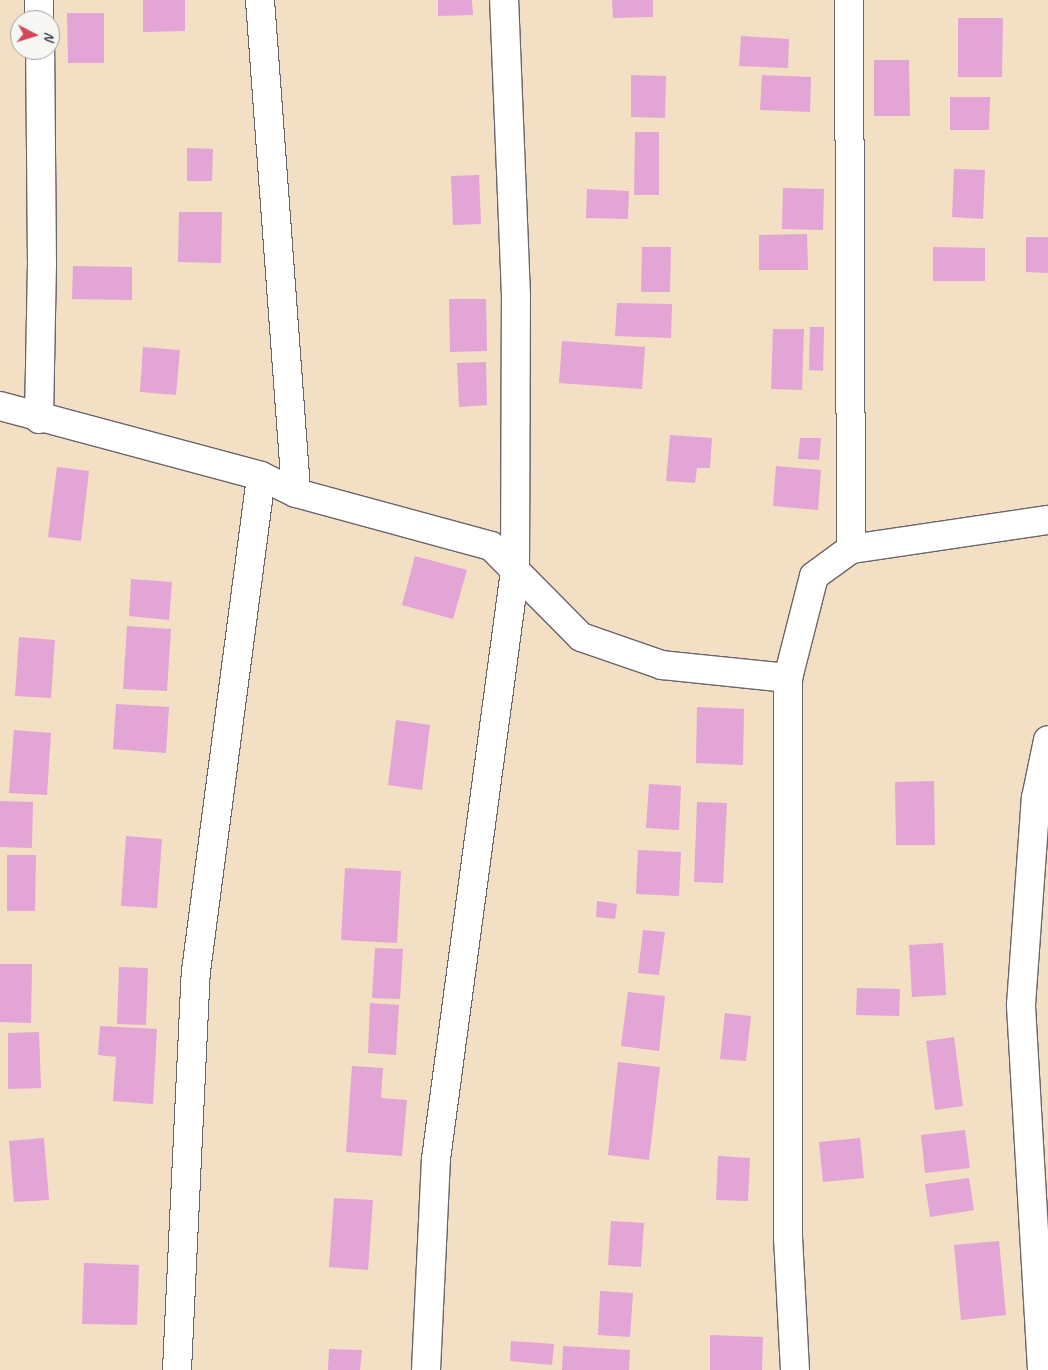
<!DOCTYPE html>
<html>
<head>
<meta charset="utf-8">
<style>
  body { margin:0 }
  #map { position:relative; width:1048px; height:1370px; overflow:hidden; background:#f3dfc3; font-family:Caveat,sans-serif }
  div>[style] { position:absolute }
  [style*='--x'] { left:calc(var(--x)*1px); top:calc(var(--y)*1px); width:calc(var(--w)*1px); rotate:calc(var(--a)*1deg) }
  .building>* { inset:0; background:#e3a4d6 }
  .roads { filter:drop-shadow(1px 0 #6b646b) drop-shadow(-1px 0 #6b646b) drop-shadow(0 1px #6b646b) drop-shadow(0 -1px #6b646b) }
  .minor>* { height:28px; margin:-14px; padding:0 14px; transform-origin:14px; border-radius:14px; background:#fff }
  span { translate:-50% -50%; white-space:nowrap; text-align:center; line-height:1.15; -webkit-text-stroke:4px #f6f6f2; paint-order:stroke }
  .north { position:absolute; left:10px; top:10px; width:50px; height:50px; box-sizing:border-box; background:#f6f6f2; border:1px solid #a1a1a9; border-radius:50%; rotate:95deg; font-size:14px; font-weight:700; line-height:20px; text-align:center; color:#22223b }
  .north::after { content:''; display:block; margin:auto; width:18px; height:22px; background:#d1495b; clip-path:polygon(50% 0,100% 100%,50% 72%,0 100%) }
</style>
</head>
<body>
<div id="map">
  <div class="building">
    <div style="clip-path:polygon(143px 0,185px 0,185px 31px,143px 32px)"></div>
    <div style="clip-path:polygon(438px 0,472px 0,473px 15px,438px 16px)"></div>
    <div style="clip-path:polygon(612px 0,653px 0,653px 17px,613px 18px)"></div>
    <div style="clip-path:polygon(67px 13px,104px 13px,104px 63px,68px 63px)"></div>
    <div style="clip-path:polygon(958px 18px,1003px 18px,1002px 77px,958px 77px)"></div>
    <div style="clip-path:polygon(741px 36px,789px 39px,788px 68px,739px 66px)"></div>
    <div style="clip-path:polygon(874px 60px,909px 60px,910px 116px,874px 116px)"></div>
    <div style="clip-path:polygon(631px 75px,666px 76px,665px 118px,631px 117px)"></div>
    <div style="clip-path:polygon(762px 75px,811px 77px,810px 112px,760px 110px)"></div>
    <div style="clip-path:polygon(950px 97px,990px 97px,989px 130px,950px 130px)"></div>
    <div style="clip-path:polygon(635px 132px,659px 132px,659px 195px,634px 195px)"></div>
    <div style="clip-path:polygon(187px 148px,213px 149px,212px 181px,187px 181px)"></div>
    <div style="clip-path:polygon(954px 169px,985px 170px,983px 219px,952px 217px)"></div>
    <div style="clip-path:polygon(479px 175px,481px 224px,453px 225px,451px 176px)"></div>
    <div style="clip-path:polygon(783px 188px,824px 189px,823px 230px,782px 229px)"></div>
    <div style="clip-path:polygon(587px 189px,629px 191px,628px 219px,586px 218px)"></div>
    <div style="clip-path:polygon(179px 212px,222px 212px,221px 263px,178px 262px)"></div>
    <div style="clip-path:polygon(807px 234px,808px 270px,759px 270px,759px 235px)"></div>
    <div style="clip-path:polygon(1026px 237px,1048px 237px,1048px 273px,1026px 272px)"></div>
    <div style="clip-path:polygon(642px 247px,671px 247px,670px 292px,641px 292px)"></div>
    <div style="clip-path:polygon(933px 247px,985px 248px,985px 281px,933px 281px)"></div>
    <div style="clip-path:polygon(73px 266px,132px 267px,132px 300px,72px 299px)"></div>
    <div style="clip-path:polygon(449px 299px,486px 299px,487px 351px,450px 352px)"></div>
    <div style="clip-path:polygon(617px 303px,672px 304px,671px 338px,615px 336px)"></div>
    <div style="clip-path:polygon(810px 327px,824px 327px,823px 371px,809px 370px)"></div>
    <div style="clip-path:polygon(773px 329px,804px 329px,802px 390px,771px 389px)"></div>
    <div style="clip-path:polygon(562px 341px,645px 347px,642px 389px,559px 383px)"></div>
    <div style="clip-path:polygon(143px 347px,180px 350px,176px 395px,140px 392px)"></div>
    <div style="clip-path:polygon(486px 362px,487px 405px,459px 407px,457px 363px)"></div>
    <div style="clip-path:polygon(670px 435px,712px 438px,710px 468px,697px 468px,695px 483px,666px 481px)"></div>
    <div style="clip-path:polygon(800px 438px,821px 438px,819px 460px,798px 459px)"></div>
    <div style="clip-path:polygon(776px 466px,821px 470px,818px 510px,773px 506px)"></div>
    <div style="clip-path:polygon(57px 467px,89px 471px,81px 541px,48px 537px)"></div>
    <div style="clip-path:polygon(415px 556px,467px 570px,453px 619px,402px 605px)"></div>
    <div style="clip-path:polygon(131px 579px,172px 582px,169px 620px,129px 616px)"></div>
    <div style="clip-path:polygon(127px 626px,171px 629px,167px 691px,123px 689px)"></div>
    <div style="clip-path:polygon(19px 637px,55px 640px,51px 698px,15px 696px)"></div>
    <div style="clip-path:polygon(116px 704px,169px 707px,166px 753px,113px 749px)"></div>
    <div style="clip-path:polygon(697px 707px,744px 709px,743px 765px,696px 763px)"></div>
    <div style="clip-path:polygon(396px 720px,430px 725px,422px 790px,388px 785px)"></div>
    <div style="clip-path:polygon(14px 730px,51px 733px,47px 795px,9px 793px)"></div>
    <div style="clip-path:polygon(934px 781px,935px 845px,896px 845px,895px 782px)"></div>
    <div style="clip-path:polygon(649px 784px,681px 786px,679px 830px,646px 828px)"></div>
    <div style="clip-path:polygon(0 801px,33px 802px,32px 848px,0 847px)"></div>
    <div style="clip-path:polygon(697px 802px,727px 803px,723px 883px,694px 882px)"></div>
    <div style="clip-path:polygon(126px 836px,162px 839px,157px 908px,121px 906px)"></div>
    <div style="clip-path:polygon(638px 850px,681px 852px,679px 896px,636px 894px)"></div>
    <div style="clip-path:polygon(7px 855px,36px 855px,35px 911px,7px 911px)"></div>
    <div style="clip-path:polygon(345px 868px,401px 871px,397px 943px,341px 940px)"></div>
    <div style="clip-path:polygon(597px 901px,617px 904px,615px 919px,596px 917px)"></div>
    <div style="clip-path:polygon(643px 930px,665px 932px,659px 975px,638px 973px)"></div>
    <div style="clip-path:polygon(943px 943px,946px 995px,912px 997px,909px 945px)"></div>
    <div style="clip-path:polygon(375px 948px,403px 949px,400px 999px,372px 998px)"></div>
    <div style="clip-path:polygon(0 964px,32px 964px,31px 1023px,0 1022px)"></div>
    <div style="clip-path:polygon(119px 967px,148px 968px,146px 1025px,117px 1024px)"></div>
    <div style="clip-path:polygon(857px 988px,900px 989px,899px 1016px,856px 1015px)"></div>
    <div style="clip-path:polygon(628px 992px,665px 996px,659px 1051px,621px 1046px)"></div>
    <div style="clip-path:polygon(370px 1003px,399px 1005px,396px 1055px,368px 1053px)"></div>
    <div style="clip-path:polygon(725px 1013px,751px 1016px,746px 1061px,720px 1059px)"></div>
    <div style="clip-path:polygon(100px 1026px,157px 1029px,153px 1104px,113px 1101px,116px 1057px,98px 1055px)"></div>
    <div style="clip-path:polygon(39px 1032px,41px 1088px,8px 1089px,8px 1033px)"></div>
    <div style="clip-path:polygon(954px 1037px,963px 1106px,935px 1110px,926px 1041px)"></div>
    <div style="clip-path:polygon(618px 1062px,660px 1067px,649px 1160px,608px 1155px)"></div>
    <div style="clip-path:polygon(352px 1066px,383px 1068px,381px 1098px,407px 1100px,402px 1156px,346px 1152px)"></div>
    <div style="clip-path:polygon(965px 1130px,970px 1168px,925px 1173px,921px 1135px)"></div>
    <div style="clip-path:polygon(44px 1138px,49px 1200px,14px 1202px,9px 1141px)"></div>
    <div style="clip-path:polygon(860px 1138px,864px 1178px,823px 1182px,819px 1142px)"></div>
    <div style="clip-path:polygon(718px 1156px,750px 1158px,748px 1201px,716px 1200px)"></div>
    <div style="clip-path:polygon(969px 1178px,974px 1210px,930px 1217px,925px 1184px)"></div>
    <div style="clip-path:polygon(334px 1198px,373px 1200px,368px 1270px,329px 1267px)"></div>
    <div style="clip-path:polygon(611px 1221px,644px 1223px,641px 1267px,608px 1265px)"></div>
    <div style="clip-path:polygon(999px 1241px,1006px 1315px,961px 1320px,954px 1245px)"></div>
    <div style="clip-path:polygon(84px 1263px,139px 1265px,137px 1325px,82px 1324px)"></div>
    <div style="clip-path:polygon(600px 1291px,633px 1293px,630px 1337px,598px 1335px)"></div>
    <div style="clip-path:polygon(710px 1335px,763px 1337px,762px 1370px,710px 1370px)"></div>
    <div style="clip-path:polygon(511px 1341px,554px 1344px,552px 1365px,510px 1361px)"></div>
    <div style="clip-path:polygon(563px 1346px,630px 1350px,629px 1370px,562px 1370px)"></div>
    <div style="clip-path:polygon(329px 1349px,362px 1350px,360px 1370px,328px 1370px)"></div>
  </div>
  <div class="roads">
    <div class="minor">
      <div style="--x:39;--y:0;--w:20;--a:90"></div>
      <div style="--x:260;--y:0;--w:494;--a:85.8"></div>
      <div style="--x:849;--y:0;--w:549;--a:89.79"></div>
      <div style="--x:0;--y:406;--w:270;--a:15"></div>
      <div style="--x:261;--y:476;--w:39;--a:26"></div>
      <div style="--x:296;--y:493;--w:202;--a:15.2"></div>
      <div style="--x:491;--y:546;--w:128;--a:45.3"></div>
      <div style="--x:581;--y:637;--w:86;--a:19.1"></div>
      <div style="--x:662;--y:665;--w:127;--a:5.9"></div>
      <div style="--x:788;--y:678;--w:105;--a:-75.7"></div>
      <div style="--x:814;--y:576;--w:46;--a:-36.1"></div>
      <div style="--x:851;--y:549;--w:199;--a:-8.4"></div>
      <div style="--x:39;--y:419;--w:154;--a:-88.9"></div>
      <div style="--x:42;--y:265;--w:215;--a:-90.5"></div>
      <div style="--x:788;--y:678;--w:559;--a:90"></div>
      <div style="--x:788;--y:1237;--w:133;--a:87"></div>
      <div style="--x:177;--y:1370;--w:399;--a:-87.3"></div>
      <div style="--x:196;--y:971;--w:499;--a:-82.5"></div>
      <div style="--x:426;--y:1370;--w:211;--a:-87.3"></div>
      <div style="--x:436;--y:1159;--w:593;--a:-82.35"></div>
      <div style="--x:515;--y:571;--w:275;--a:-89.8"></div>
      <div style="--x:516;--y:296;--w:296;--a:-92.3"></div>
      <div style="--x:1042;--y:1370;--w:366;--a:-93.3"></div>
      <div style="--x:1021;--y:1005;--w:208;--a:-85.9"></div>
      <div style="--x:1036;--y:798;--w:59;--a:-78.3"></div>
    </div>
  </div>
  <div class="north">N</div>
</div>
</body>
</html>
